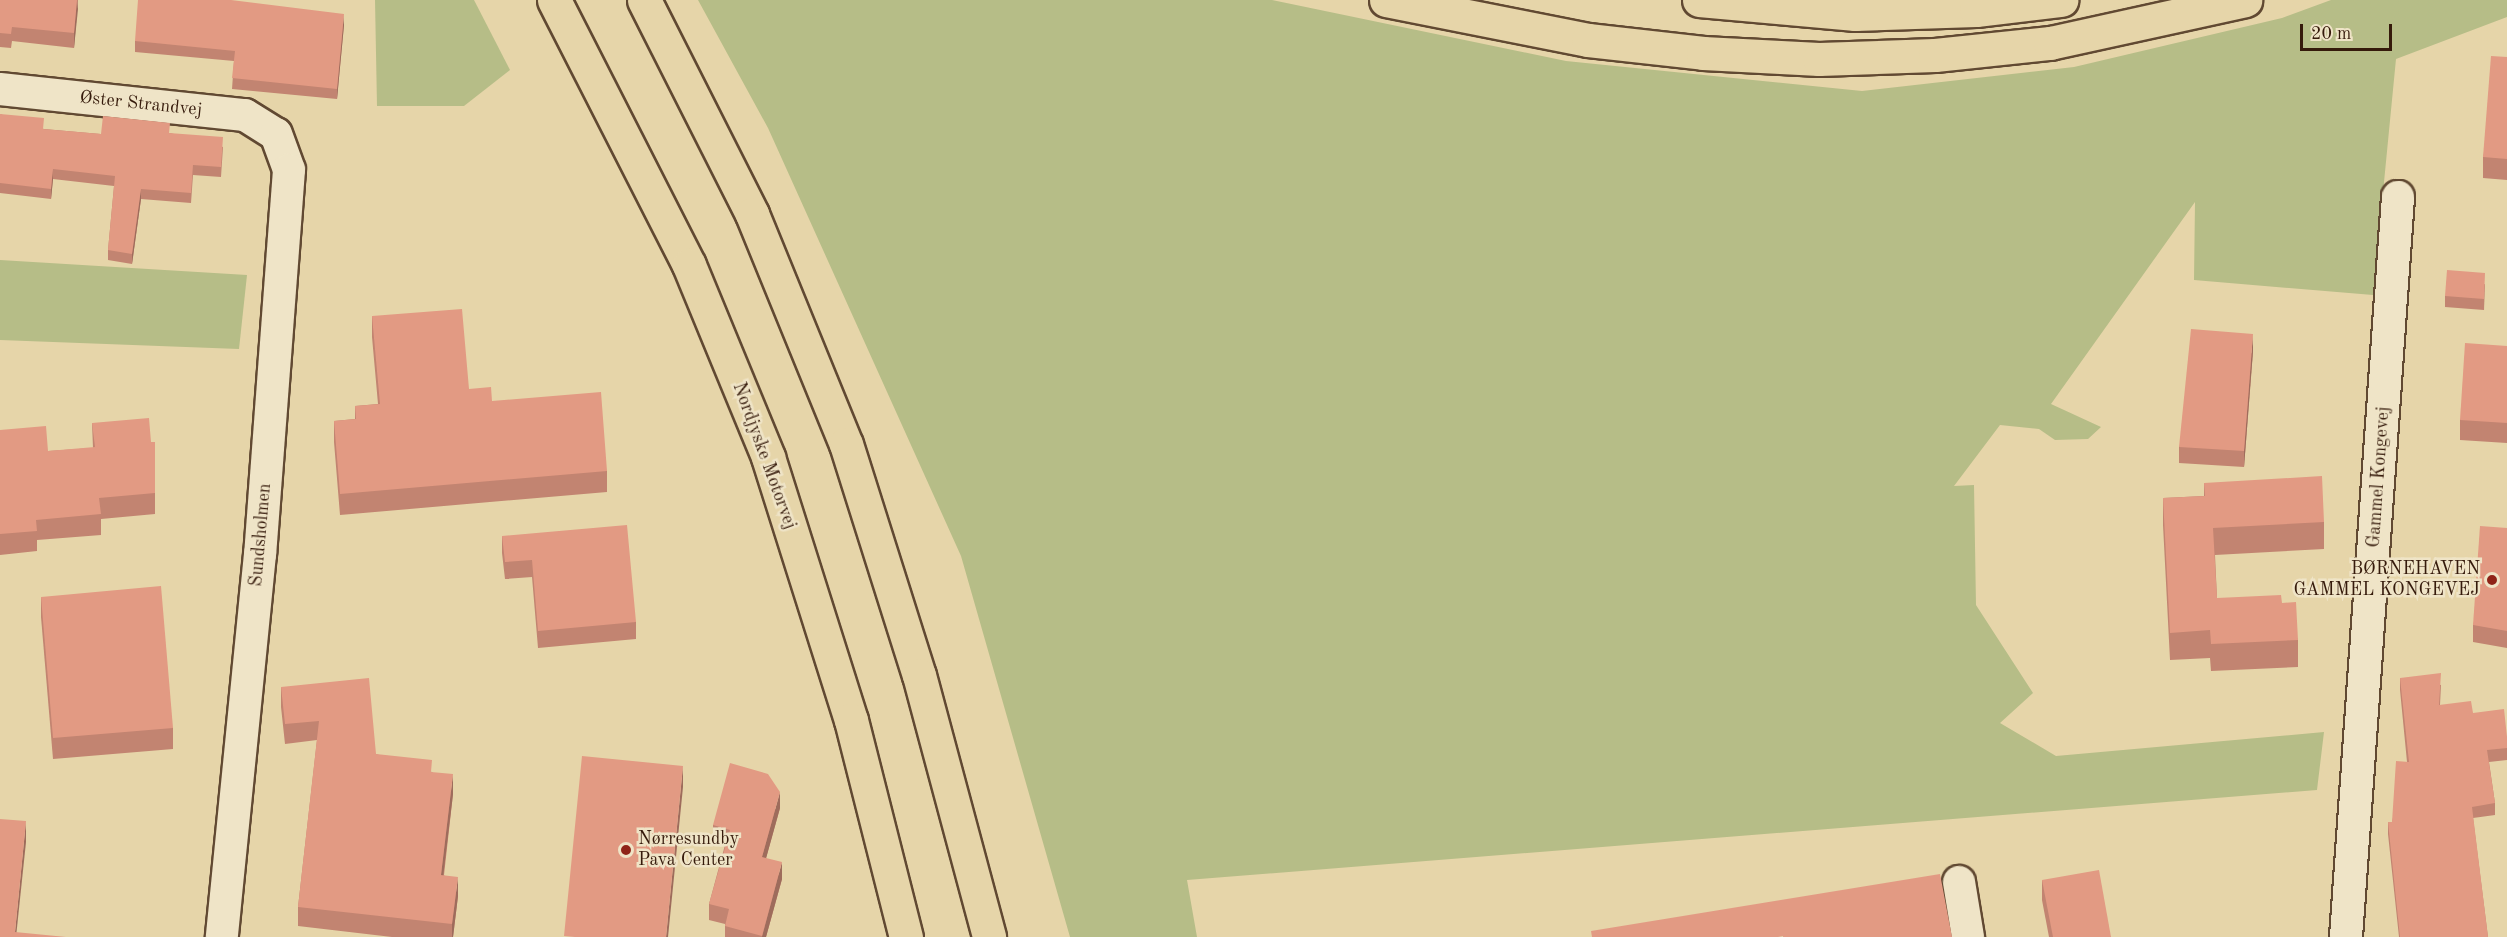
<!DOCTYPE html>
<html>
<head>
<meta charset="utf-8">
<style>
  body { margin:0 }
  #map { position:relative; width:2507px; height:937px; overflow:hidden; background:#e6d5a9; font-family:"Old Standard TT",serif }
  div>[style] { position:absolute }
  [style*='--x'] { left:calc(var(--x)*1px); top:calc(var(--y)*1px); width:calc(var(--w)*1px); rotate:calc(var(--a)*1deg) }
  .green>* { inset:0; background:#b6bd87 }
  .roads { filter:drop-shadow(2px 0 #614932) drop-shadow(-2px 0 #614932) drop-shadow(0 2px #614932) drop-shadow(0 -2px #614932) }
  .minor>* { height:32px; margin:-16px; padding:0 16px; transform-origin:16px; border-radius:16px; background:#efe4c7 }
  .highway>* { height:33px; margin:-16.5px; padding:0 16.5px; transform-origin:16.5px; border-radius:16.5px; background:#e6d5a9 }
  .wall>* { inset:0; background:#c28471 }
  .shaded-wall>* { inset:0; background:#9e6c5c }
  .building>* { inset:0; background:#e29a83 }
  .dots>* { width:16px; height:16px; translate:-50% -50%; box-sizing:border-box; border:3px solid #efe4c7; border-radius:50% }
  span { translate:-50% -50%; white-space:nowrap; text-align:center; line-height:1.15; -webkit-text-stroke:5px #efe4c7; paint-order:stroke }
  .street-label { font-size:18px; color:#351a0b }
  .poi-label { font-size:18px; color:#351a0b }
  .right { translate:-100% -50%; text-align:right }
  .left { translate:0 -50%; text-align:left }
  .scale { position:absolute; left:2300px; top:24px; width:92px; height:27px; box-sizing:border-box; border:3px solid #351a0b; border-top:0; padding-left:8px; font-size:18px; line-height:21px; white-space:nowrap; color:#351a0b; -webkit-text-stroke:4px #efe4c7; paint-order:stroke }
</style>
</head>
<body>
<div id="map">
  <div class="green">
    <div style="clip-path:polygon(375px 0,474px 0,510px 70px,464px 106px,377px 106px)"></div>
    <div style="clip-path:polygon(698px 0,1272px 0,1566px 61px,1862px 91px,2074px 67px,2282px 18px,2331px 0,2507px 0,2507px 17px,2396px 59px,2373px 295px,2194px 280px,2195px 202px,2051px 404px,2101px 427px,2088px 439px,2055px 440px,2039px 429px,2000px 425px,1954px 486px,1974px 485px,1976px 605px,2033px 693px,2000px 723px,2056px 756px,2324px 732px,2317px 790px,1187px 880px,1197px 937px,1070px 937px,961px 556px,768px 128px)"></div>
    <div style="clip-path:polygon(0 260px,247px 275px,239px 349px,0 340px)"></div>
  </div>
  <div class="roads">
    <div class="minor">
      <div style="--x:0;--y:89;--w:246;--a:6.1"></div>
      <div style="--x:245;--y:115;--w:36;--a:32"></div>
      <div style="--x:276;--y:134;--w:38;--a:70"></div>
      <div style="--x:289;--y:170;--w:385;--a:94.3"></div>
      <div style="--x:260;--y:554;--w:385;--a:95.7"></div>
      <div style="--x:1959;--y:882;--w:56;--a:80.7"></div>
      <div style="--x:2346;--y:937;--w:742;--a:-85.98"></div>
    </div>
    <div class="highway">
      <div style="--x:554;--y:0;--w:297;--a:63"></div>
      <div style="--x:689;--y:265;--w:208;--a:67.6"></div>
      <div style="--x:768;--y:457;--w:276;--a:72.5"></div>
      <div style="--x:851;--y:720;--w:224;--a:75.8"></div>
      <div style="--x:644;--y:0;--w:240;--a:63.2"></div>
      <div style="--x:752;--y:214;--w:248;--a:67.8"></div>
      <div style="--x:846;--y:444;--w:242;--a:72.5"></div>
      <div style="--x:919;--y:675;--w:271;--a:75"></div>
      <div style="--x:1386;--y:0;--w:206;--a:11.2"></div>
      <div style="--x:1588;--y:40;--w:116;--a:6.4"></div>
      <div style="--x:1703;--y:53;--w:116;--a:3"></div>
      <div style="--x:1819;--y:59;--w:116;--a:-2"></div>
      <div style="--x:1935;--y:55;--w:116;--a:-6"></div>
      <div style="--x:2050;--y:43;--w:200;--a:-12.4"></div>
      <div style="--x:1699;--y:0;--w:157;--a:5.1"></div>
      <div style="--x:1855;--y:14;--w:121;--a:-1.9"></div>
      <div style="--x:1976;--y:10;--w:86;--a:-6.7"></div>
    </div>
  </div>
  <div class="wall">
    <div style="clip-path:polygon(0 0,78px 0,74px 48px,12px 41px,11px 48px,0 47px)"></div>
    <div style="clip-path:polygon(344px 25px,337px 99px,232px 89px,234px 61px,135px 52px,135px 41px)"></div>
    <div style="clip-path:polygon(2507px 57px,2507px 180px,2483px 178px,2483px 157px)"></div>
    <div style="clip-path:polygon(0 114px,44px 129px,101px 134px,170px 133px,223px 147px,221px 177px,193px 175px,191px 203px,141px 199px,132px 264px,108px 260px,108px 250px,114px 186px,53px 179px,51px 199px,0 193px)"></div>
    <div style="clip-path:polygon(2485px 284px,2484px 310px,2445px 307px,2445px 296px)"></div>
    <div style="clip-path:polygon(372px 316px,469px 389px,492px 401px,607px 471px,607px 492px,340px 515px,334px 442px,334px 421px,355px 419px,355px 406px,378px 404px,372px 337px)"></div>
    <div style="clip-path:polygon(2507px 346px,2507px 443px,2460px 440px,2460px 420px)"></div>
    <div style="clip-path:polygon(2253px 351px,2244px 467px,2179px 463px,2179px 447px)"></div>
    <div style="clip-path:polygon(92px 423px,151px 442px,155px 442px,155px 514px,101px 519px,101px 535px,37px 540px,37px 551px,0 555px,0 430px,48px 451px,93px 448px)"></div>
    <div style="clip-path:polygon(2204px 483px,2324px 522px,2324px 549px,2215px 555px,2217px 598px,2282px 603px,2298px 640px,2298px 667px,2211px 671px,2210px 658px,2170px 660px,2163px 525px,2163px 498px,2204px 496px)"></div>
    <div style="clip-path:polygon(2507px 528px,2507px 648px,2473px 642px,2473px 625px)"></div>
    <div style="clip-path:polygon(502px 536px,636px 622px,636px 639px,538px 648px,532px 577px,505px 579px,502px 553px)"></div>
    <div style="clip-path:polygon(41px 597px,173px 728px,173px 749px,53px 759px,41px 617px)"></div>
    <div style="clip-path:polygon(2400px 678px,2441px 685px,2440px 705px,2473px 713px,2507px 737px,2507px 760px,2489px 762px,2495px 803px,2495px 815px,2473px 818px,2488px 937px,2399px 937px,2388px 834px,2388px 822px,2392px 822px,2407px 762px,2400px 690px)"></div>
    <div style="clip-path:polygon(281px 687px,376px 754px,432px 772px,453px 794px,444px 875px,458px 896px,453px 937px,392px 937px,298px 926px,298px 907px,317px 740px,285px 744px,281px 707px)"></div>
    <div style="clip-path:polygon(780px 808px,766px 858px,782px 879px,766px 937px,725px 937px,725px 924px,709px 920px,709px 904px,725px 845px,713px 841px,713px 825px)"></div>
    <div style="clip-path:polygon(2042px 880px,2111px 937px,2049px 937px,2042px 900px)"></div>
  </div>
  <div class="shaded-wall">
    <div style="clip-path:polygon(77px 0,78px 9px,74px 48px,74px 33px)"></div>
    <div style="clip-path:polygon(344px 14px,344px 25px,337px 99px,337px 89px)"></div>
    <div style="clip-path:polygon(53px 169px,53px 179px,51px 199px,51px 189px)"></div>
    <div style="clip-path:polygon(141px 189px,141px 199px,132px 264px,132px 254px)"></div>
    <div style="clip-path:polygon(2253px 334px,2253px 351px,2244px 467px,2244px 451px)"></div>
    <div style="clip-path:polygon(683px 766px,683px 787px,668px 937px,666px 937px)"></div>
    <div style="clip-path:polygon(453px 774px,453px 794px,441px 894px,441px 875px)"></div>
    <div style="clip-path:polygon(780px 792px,780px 808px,762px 873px,762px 857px)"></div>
    <div style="clip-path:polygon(26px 821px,26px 842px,16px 937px,15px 932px)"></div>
    <div style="clip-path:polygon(782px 862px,782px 879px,766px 937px,762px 937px)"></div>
    <div style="clip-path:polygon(458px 877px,458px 896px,453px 937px,452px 937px,452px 924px)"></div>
  </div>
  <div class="building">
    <div style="clip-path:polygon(0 0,77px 0,74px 33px,12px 27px,11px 34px,0 33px)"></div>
    <div style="clip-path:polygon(138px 0,231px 0,344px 14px,337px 89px,232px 78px,235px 51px,135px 41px)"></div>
    <div style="clip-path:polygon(2491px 56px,2507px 57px,2507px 159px,2483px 157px)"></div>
    <div style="clip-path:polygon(0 114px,44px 118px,43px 129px,101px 134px,103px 116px,170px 123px,169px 133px,223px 137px,221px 167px,193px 165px,191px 193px,141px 189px,132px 254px,108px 250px,115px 176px,53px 169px,51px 189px,0 183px)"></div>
    <div style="clip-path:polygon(2447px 270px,2485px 273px,2484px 299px,2445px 296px)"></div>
    <div style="clip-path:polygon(462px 309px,469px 389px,491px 387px,492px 401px,601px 392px,607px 471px,340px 494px,334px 421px,356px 419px,355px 406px,380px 404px,372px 316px)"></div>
    <div style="clip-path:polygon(2191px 329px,2253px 334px,2244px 451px,2179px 447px)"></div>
    <div style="clip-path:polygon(2465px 343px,2507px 346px,2507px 423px,2460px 420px)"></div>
    <div style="clip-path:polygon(149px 418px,151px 442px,155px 442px,155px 493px,99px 498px,101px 514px,36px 520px,37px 531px,0 534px,0 430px,46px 426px,48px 451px,95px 447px,92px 423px)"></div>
    <div style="clip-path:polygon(2322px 476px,2324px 522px,2213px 528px,2217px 598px,2281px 595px,2282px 603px,2296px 602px,2298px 640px,2211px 644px,2210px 630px,2170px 633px,2163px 498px,2205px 496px,2204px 483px)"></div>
    <div style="clip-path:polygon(627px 525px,636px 622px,538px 631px,532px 560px,505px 562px,502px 536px)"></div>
    <div style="clip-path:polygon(2480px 526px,2507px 528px,2507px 631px,2473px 625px)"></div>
    <div style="clip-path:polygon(161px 586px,173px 728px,53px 738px,41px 597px)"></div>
    <div style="clip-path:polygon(2441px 673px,2439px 705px,2471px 701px,2473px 713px,2504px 709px,2507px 737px,2507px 748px,2487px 750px,2495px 803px,2472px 807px,2488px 937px,2400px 937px,2388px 822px,2392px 822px,2396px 761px,2409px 762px,2400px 678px)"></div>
    <div style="clip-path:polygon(369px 678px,376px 754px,432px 760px,431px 772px,453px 774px,441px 875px,458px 877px,452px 924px,298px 907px,319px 721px,285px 724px,281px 687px)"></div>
    <div style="clip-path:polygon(582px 756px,683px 766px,666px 937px,575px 937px,564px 936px)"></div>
    <div style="clip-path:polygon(730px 763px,768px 774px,780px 792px,762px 857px,782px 862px,762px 936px,725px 926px,729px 909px,709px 904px,730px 830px,713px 825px)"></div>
    <div style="clip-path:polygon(0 819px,26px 821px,15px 932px,66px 937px,0 937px)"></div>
    <div style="clip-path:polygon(2099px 870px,2111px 937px,2053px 937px,2042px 880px)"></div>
    <div style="clip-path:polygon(1940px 874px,1952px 937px,1783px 937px,1783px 936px,1778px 937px,1592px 937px,1591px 931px)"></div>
  </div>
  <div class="dots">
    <div style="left:2492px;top:580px;background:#8f2418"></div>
    <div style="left:626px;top:850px;background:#8f2418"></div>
  </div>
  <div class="street-label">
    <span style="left:141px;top:104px;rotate:6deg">Øster Strandvej</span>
    <span style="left:764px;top:456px;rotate:70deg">Nordjyske Motorvej</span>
    <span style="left:2379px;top:477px;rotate:-86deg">Gammel Kongevej</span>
    <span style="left:261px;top:535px;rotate:-85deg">Sundsholmen</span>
  </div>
  <div class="poi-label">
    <span class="right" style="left:2480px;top:580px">BØRNEHAVEN<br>GAMMEL KONGEVEJ</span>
    <span class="left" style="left:638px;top:850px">Nørresundby<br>Pava Center</span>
  </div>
  <div class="scale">20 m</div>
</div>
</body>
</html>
